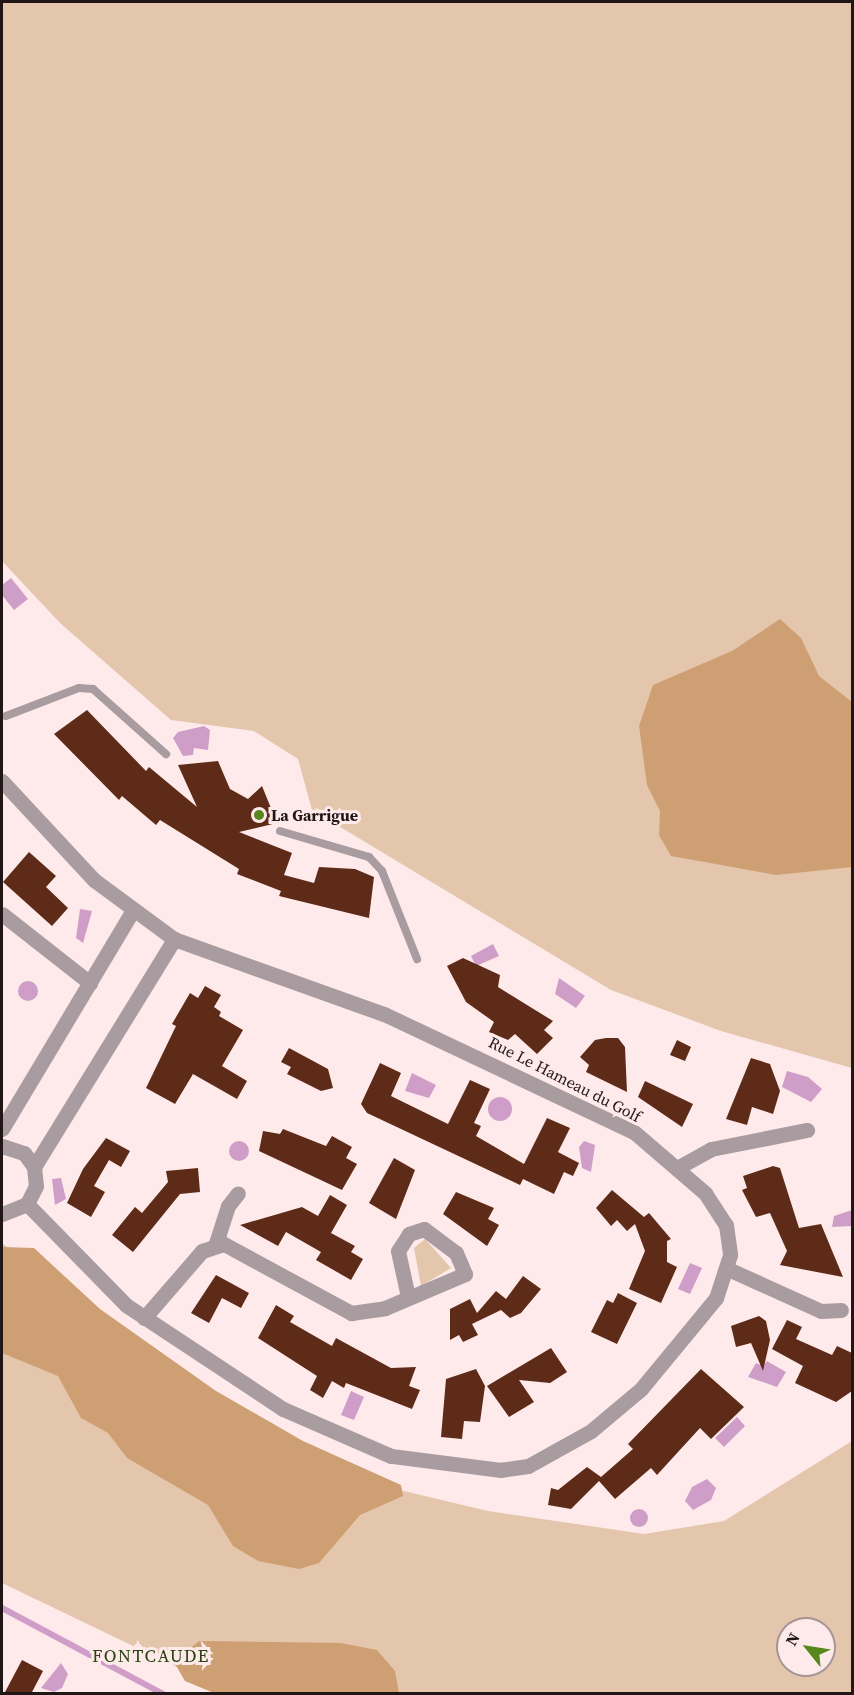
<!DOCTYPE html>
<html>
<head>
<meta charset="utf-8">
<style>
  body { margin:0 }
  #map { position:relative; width:854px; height:1695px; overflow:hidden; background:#feeaea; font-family:"Source Serif 4",serif }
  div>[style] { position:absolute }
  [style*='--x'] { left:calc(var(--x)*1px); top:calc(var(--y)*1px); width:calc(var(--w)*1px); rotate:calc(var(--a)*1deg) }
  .green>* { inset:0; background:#e4c6ac }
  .forest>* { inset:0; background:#cf9f74 }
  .water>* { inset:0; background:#cf9ec8 }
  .round { border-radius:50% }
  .stream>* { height:6px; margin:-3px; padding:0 3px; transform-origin:3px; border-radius:3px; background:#cf9ec8 }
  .building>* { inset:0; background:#5f2b19 }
  .lane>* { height:8px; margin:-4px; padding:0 4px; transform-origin:4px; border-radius:4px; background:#a99ca0 }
  .street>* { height:15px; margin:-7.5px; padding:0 7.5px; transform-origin:7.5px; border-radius:7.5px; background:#a99ca0 }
  .dots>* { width:16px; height:16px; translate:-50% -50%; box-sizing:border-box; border:3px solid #feeaea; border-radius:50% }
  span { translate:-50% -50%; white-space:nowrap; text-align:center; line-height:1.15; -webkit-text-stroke:6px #feeaea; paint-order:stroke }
  .poi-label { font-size:16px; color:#211616; font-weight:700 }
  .left { translate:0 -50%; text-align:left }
  .street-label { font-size:16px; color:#211616 }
  .neighbourhood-label { font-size:18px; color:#2a4311; letter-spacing:1.5px }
  .frame { position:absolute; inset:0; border:3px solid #211616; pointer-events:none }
  .north { position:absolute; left:776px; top:1617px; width:60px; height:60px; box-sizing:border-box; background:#feeaea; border:2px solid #a69595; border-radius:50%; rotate:300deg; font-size:16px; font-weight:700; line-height:24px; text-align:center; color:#211616 }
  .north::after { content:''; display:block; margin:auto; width:21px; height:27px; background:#57881d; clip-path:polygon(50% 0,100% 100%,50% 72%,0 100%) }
</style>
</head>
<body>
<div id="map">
  <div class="green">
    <div style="clip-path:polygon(2px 2px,852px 2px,852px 1068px,721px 1031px,611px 990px,312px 810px,298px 759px,254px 731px,171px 720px,60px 623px,2px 561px)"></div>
    <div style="clip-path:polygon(425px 1239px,451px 1268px,421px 1286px,414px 1248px)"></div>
    <div style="clip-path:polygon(evenodd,2px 1243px,169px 1372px,387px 1487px,488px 1511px,644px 1534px,724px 1521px,852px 1441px,852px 1693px,231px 1693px,2px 1583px,2px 1243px,788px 1629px,824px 1629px,824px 1665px,788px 1665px,788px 1629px)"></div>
  </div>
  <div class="forest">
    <div style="clip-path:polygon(780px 619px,801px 638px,819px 676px,852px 702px,852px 867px,776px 875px,671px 856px,659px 835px,660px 811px,647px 785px,639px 726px,653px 685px,732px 651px)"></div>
    <div style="clip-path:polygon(2px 1247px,34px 1248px,100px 1309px,216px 1391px,303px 1441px,401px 1485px,403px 1496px,360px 1515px,319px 1563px,299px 1569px,258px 1561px,233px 1546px,208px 1505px,127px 1458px,108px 1433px,81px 1418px,58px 1376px,2px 1353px)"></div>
    <div style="clip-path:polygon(199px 1641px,341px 1643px,377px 1650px,395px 1671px,399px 1693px,214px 1693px,185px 1681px,174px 1662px)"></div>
  </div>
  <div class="water">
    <div style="clip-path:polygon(11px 578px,28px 599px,14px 610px,2px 595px,2px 585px)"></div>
    <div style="clip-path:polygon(204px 726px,210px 730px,208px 750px,194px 748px,193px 755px,183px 756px,173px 738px,178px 732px)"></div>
    <div style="clip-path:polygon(80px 909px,92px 911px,83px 943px,76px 938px)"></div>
    <div style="clip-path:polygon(493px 944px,499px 956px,476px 966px,471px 956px)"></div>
    <div style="clip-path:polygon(559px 978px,585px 996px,576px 1008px,555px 994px)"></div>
    <div class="round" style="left:18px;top:981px;width:20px;height:20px"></div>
    <div style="clip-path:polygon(787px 1071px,808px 1077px,822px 1089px,811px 1102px,782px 1087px)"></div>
    <div style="clip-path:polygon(412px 1073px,436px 1085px,429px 1098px,405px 1091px)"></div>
    <div class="round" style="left:488px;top:1097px;width:24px;height:24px"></div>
    <div class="round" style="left:229px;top:1141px;width:20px;height:20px"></div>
    <div style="clip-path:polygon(584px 1141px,595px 1145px,591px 1172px,582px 1168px,579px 1147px)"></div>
    <div style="clip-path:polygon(61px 1178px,66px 1199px,55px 1205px,52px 1179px)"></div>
    <div style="clip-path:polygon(852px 1210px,852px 1226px,832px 1227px,834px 1216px)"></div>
    <div style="clip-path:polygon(690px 1263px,702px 1268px,690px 1294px,678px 1289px)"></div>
    <div style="clip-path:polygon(767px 1361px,786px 1372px,777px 1387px,748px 1377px,756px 1363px,763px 1366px)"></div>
    <div style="clip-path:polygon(351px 1391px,364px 1397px,354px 1420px,341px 1415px)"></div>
    <div style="clip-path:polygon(737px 1417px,745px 1426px,724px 1447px,715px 1438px)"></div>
    <div style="clip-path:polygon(707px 1479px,716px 1488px,711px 1500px,693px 1510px,685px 1501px,692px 1487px)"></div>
    <div class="round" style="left:630px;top:1509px;width:18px;height:18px"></div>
    <div style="clip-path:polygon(61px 1663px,68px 1674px,62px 1688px,54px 1692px,41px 1688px)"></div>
  </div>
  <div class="stream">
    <div style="--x:2;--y:1608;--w:183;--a:28.1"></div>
  </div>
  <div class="building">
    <div style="clip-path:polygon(87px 710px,146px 771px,149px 767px,197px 807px,178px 765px,218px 761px,230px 789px,248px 799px,262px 786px,277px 823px,239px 832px,292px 853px,284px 875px,314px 883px,319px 867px,355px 869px,374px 877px,369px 918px,279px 896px,281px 891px,237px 874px,239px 869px,160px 820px,156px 825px,122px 796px,119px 800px,54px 734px)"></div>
    <div style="clip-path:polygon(29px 852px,56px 876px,46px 887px,68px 908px,52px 926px,3px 882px)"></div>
    <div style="clip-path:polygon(463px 958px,500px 975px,498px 987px,553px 1021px,544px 1030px,553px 1038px,537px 1054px,515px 1034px,508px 1040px,489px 1032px,494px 1022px,466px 1002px,447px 966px)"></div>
    <div style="clip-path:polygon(205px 986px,221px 995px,214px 1007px,221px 1012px,219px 1016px,243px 1030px,222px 1066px,247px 1081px,237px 1099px,193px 1074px,175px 1104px,146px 1088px,176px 1026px,172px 1024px,190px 993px,198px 998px)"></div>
    <div style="clip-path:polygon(606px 1038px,618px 1038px,625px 1047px,627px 1092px,586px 1072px,589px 1065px,580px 1057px,595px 1040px)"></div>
    <div style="clip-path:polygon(677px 1040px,691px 1047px,685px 1061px,670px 1055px)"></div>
    <div style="clip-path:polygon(289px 1048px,328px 1069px,333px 1088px,321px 1091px,287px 1074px,291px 1067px,281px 1062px)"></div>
    <div style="clip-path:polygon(751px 1058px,770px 1064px,780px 1091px,773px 1114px,752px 1107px,747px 1125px,726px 1119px)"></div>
    <div style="clip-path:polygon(380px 1063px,401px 1073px,391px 1096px,448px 1124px,470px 1080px,490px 1089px,474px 1123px,481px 1126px,476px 1136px,524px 1164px,547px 1118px,570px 1128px,558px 1152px,579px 1163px,573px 1176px,564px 1172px,554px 1194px,523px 1179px,520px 1185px,367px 1113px,361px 1104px)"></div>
    <div style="clip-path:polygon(645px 1081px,693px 1104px,682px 1127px,638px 1097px)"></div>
    <div style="clip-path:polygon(283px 1129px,326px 1146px,332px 1136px,352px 1147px,346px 1158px,357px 1164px,342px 1190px,259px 1151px,263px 1131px,280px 1134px)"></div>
    <div style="clip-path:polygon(106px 1138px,130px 1151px,121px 1167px,109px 1160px,94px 1186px,105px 1192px,91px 1217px,67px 1203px,83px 1169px)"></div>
    <div style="clip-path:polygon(394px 1158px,415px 1170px,396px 1219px,369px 1203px)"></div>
    <div style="clip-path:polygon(773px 1166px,780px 1168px,799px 1228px,821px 1224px,843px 1277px,780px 1265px,787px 1251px,770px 1213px,756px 1217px,742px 1190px,747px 1188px,743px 1176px)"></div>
    <div style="clip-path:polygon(198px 1168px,200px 1192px,180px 1194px,133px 1252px,112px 1235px,135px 1207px,142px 1213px,168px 1182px,166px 1171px)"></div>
    <div style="clip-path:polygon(612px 1190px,644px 1217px,649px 1213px,671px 1239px,667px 1241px,667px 1262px,677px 1267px,661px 1303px,629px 1289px,645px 1251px,635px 1224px,627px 1231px,617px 1220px,611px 1226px,596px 1208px)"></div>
    <div style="clip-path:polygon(456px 1192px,494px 1208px,488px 1219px,499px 1225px,487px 1246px,443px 1214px)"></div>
    <div style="clip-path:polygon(330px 1195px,347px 1205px,331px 1233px,355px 1246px,351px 1252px,363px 1259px,351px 1280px,316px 1260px,321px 1252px,286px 1232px,278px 1246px,240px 1225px,302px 1207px,318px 1216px)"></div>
    <div style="clip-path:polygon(216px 1275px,249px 1293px,241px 1308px,222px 1298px,209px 1323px,191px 1313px)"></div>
    <div style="clip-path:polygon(523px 1276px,541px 1289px,521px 1313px,510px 1318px,501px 1310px,472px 1324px,478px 1335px,463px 1342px,459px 1335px,450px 1340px,450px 1309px,470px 1299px,477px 1313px,496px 1291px,506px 1299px)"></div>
    <div style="clip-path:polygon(618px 1293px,637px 1303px,617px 1344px,591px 1332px,607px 1300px,613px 1303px)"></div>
    <div style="clip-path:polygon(276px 1305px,294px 1316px,290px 1322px,332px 1346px,336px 1338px,391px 1368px,416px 1367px,409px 1386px,420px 1390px,412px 1409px,346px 1383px,344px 1388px,332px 1381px,323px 1398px,310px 1390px,317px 1376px,258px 1338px)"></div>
    <div style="clip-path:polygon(759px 1316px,766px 1321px,770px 1340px,763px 1371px,751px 1343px,736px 1347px,731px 1326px)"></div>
    <div style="clip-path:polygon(787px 1320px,802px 1327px,796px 1339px,832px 1355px,837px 1346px,852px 1353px,852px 1391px,836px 1402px,795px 1383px,803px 1366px,772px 1349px)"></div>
    <div style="clip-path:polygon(551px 1348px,567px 1372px,550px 1383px,519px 1380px,534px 1402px,509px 1417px,487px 1386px)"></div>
    <div style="clip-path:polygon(476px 1369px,485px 1386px,480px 1422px,464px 1421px,462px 1439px,441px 1437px,446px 1379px)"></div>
    <div style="clip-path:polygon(701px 1369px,744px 1407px,711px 1439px,700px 1428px,657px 1475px,651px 1468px,615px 1499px,599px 1481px,571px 1509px,548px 1505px,551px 1488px,558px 1490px,587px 1467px,601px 1477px,633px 1449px,628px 1444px)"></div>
    <div style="clip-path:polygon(22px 1660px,43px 1671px,31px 1694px,4px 1694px)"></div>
  </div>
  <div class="lane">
    <div style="--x:6;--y:716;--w:78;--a:-21"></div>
    <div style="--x:79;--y:688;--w:14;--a:4"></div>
    <div style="--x:93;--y:689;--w:98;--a:41.7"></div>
    <div style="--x:280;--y:831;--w:93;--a:16.3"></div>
    <div style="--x:369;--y:857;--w:19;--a:47"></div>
    <div style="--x:382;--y:871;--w:95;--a:68.3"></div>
  </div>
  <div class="street">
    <div style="--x:2;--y:781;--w:135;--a:47.1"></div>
    <div style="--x:94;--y:880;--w:99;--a:36.4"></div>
    <div style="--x:174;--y:939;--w:223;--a:19.7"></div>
    <div style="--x:384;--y:1014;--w:276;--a:25.3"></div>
    <div style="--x:634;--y:1132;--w:94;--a:40.7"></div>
    <div style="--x:705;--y:1193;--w:38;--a:57"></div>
    <div style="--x:726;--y:1225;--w:30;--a:82"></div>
    <div style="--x:730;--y:1255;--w:45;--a:108"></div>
    <div style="--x:716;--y:1298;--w:118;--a:129.5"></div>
    <div style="--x:641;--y:1389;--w:65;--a:140"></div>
    <div style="--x:591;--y:1431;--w:72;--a:150.9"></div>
    <div style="--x:528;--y:1466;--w:27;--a:172"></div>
    <div style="--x:501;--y:1470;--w:111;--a:-172.7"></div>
    <div style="--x:391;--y:1456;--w:118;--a:-156.5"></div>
    <div style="--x:283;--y:1409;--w:188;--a:-146.5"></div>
    <div style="--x:126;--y:1305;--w:141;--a:-134.4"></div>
    <div style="--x:2;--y:914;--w:112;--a:38.1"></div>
    <div style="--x:2;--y:1129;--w:253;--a:-59.1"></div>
    <div style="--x:2;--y:1146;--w:23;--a:18"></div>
    <div style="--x:24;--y:1153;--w:17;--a:54"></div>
    <div style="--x:34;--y:1167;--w:19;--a:84"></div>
    <div style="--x:36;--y:1186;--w:20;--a:117"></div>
    <div style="--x:27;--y:1204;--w:27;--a:158"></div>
    <div style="--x:34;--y:1167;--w:268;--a:-58.4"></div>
    <div style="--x:677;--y:1168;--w:39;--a:-29"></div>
    <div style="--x:711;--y:1149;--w:98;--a:-11.2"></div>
    <div style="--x:215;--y:1246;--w:42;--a:-72"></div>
    <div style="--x:228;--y:1206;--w:16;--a:-52"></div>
    <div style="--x:728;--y:1269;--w:102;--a:24.3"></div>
    <div style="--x:821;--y:1311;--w:20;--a:-3"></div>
    <div style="--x:144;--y:1318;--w:89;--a:-49.1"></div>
    <div style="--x:202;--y:1251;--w:23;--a:-18"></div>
    <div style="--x:224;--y:1244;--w:145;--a:28.5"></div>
    <div style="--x:351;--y:1313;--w:34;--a:-8"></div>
    <div style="--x:385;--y:1308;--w:87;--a:-23"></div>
    <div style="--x:465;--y:1274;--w:23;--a:-113"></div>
    <div style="--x:456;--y:1253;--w:40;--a:-143"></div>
    <div style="--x:424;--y:1229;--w:16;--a:162"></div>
    <div style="--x:409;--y:1234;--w:20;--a:123"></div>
    <div style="--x:398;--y:1251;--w:47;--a:77.7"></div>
  </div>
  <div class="dots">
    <div style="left:259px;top:815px;background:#57881d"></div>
  </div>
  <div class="poi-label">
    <span class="left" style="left:271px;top:815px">La Garrigue</span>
  </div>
  <div class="street-label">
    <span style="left:565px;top:1079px;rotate:27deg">Rue Le Hameau du Golf</span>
  </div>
  <div class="neighbourhood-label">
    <span style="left:151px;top:1656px">FONTCAUDE</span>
  </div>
  <div class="frame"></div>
  <div class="north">N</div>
</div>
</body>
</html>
